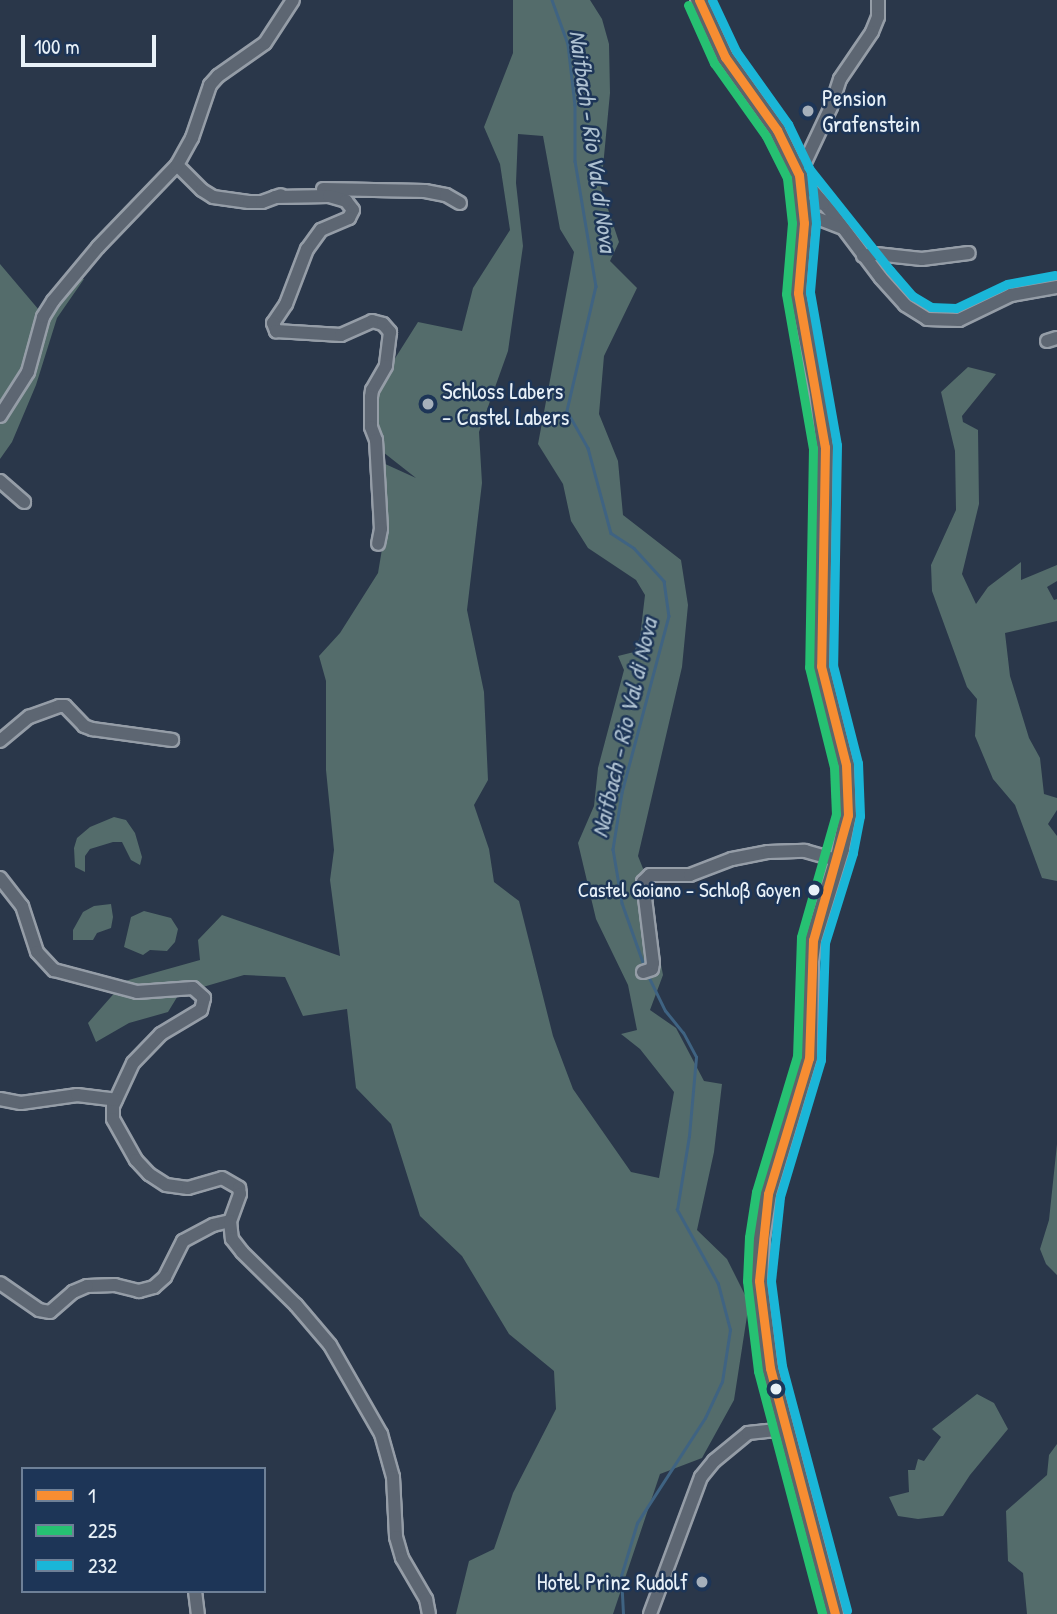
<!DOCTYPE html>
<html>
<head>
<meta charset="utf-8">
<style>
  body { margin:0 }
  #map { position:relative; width:1057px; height:1614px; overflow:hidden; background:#2a374a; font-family:"Patrick Hand",sans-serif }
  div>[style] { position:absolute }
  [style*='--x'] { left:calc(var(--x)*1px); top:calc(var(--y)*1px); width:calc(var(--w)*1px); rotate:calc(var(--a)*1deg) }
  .green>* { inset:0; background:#546c6b }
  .stream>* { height:2.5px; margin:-1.25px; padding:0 1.25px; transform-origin:1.25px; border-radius:1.25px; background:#3f6382 }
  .roads { filter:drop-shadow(2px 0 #959da7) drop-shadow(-2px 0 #959da7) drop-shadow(0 2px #959da7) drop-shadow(0 -2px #959da7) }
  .minor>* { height:12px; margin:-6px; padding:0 6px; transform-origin:6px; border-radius:6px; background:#5d6672 }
  .major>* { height:16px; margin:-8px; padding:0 8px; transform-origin:8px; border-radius:8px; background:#5d646b }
  .bus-1>* { height:9px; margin:-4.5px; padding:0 4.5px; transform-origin:4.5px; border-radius:4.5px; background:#f78d32 }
  .bus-2>* { height:9px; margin:-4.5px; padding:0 4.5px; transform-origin:4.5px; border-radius:4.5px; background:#26c172 }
  .bus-3>* { height:9px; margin:-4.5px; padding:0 4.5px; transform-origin:4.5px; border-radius:4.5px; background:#1ab6d8 }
  .dots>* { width:19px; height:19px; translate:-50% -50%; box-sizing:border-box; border:4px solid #1d3557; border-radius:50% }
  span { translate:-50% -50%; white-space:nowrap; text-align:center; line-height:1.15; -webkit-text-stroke:5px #1d3557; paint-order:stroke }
  .bus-label { font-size:21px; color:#e8f1f8 }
  .right { translate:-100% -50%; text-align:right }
  .poi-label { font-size:23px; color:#e8f1f8 }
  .left { translate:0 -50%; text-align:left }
  .water-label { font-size:24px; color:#aec1d1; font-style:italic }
  .legend { position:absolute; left:21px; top:1467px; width:245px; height:126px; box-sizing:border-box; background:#1d3557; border:2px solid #6e8097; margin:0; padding:9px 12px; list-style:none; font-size:21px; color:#e8f1f8 }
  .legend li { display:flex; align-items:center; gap:14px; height:35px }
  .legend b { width:35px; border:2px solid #6e8097 }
  .scale { position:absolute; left:21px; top:35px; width:135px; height:32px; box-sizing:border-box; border:4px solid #e8f1f8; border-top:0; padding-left:9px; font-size:21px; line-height:24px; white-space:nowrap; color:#e8f1f8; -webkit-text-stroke:5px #1d3557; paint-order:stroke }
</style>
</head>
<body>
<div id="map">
  <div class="green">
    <div style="clip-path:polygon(evenodd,513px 0,590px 0,602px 19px,609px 44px,610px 93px,601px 188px,619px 242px,610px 261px,637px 288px,604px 356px,599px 414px,618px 461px,623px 515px,681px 560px,688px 605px,682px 667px,638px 856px,654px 896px,653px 923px,663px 975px,650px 1010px,676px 1028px,704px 1081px,722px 1084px,714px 1152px,697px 1230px,727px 1259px,749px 1303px,734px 1400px,702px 1458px,660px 1474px,613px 1614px,456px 1614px,469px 1561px,494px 1549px,513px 1493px,556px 1409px,554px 1371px,509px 1334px,462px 1256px,420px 1216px,391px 1124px,356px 1088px,347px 1009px,303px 1016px,285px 977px,244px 975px,179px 994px,168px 1012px,129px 1023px,96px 1042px,88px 1023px,125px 981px,200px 960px,198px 940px,222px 915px,340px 956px,330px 880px,334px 850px,326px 770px,326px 681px,319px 656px,340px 633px,378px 573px,385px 531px,383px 463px,416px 478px,369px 441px,375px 414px,375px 390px,418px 322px,462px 331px,473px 288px,510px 230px,500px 164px,484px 127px,513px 53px,513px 0,518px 134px,543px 136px,560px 229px,574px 252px,538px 444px,563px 484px,571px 521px,588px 548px,636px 580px,645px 595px,640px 637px,634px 652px,618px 656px,624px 670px,598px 768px,594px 806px,578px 843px,596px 919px,628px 985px,637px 1030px,621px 1034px,640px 1049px,674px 1092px,659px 1178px,631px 1172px,573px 1089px,553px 1036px,519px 901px,494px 882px,489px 849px,474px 805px,488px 780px,484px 692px,467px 610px,482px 483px,479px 432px,508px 351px,523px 246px,516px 183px,518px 134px)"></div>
    <div style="clip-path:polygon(0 264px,39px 310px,67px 275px,84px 279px,57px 318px,36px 385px,12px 442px,0 459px)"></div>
    <div style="clip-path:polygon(968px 367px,996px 374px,962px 416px,963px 422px,978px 430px,979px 504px,962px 574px,976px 604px,988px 587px,1021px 562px,1021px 580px,1057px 565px,1057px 581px,1047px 587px,1054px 600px,1057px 599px,1057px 621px,1005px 633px,1010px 676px,1029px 738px,1040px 758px,1044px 794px,1057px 798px,1057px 810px,1048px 824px,1057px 836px,1057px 881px,1042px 878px,1015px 805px,993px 779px,975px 736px,977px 699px,967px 687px,932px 591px,931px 565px,956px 510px,955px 451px,941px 392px)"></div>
    <div style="clip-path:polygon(114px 817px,126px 820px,135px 833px,142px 857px,140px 865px,131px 860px,122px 842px,113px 842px,90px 849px,85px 856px,85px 872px,75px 867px,74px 848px,77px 838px,90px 827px)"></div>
    <div style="clip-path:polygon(111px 904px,113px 917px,111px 928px,97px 933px,93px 940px,73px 940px,73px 930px,83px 912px,94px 906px)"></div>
    <div style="clip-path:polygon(144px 911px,171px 918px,178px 929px,175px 942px,167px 951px,150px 950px,143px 955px,124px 947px,131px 917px)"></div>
    <div style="clip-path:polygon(1057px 1144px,1057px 1275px,1046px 1264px,1040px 1249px,1049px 1220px)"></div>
    <div style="clip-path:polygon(977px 1394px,994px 1403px,1008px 1429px,970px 1475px,943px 1516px,918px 1519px,898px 1516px,889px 1497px,909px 1492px,908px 1470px,915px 1470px,918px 1459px,924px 1461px,941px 1437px,932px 1429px)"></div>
    <div style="clip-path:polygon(1057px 1444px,1057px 1614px,1027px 1614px,1023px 1573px,1008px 1561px,1006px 1511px,1047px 1475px,1049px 1455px)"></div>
  </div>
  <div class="stream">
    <div style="--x:552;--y:0;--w:47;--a:70"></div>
    <div style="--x:568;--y:44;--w:61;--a:83.5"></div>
    <div style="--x:575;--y:105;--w:56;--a:90"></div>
    <div style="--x:575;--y:161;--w:127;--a:80.5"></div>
    <div style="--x:596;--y:286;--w:128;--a:103.1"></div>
    <div style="--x:567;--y:411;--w:43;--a:60.4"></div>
    <div style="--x:588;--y:448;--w:88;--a:74.9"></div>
    <div style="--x:611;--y:533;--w:27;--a:33"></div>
    <div style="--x:634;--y:548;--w:45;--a:47.7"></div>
    <div style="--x:664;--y:581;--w:35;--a:82"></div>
    <div style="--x:669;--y:616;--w:183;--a:104.9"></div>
    <div style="--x:622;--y:793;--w:57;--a:99.1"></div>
    <div style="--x:613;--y:849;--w:55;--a:80.5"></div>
    <div style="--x:622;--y:903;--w:69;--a:70.5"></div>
    <div style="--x:623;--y:1614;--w:38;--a:-93"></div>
    <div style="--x:621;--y:1576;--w:55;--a:-73.2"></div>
    <div style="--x:637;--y:1523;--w:125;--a:-57.1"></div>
    <div style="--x:705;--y:1418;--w:40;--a:-65"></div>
    <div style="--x:722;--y:1382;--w:53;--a:-81.3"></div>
    <div style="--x:730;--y:1330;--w:48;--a:-104.6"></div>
    <div style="--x:718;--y:1284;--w:85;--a:-119"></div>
    <div style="--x:677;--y:1210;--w:75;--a:-80.8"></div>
    <div style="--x:689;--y:1136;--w:79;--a:-84.9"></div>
    <div style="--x:696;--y:1057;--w:27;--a:-118"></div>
    <div style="--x:683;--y:1033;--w:28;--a:-129"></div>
    <div style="--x:665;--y:1011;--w:41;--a:-115.9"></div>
  </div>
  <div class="roads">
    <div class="minor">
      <div style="--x:878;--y:0;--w:17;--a:90"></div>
      <div style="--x:878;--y:17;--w:16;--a:112"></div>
      <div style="--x:872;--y:32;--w:57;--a:124.2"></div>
      <div style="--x:840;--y:79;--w:29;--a:108"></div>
      <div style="--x:831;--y:107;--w:75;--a:115.2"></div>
      <div style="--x:799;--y:175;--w:50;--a:49"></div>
      <div style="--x:832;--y:213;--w:81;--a:53"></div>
      <div style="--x:881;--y:278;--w:36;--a:48"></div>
      <div style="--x:905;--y:305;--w:26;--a:32"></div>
      <div style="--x:927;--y:319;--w:32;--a:2"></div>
      <div style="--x:959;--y:320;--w:58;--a:-25.7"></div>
      <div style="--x:1011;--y:295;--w:47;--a:-9.9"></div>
      <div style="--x:177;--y:165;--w:35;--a:45"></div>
      <div style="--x:202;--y:190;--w:13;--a:32"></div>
      <div style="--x:213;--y:197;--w:36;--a:8"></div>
      <div style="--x:249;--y:202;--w:13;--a:0"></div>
      <div style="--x:262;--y:202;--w:20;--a:-20"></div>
      <div style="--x:323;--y:189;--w:102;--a:1.1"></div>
      <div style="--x:425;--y:191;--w:21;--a:11"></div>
      <div style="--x:446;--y:195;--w:16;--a:30"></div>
      <div style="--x:275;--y:197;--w:54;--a:-1.1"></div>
      <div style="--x:329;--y:196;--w:18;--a:16"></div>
      <div style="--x:346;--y:201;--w:11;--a:52"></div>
      <div style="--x:353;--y:210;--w:9;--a:117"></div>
      <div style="--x:349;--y:218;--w:30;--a:157"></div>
      <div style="--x:321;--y:230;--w:24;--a:126"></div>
      <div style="--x:307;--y:249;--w:59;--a:110.9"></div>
      <div style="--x:286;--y:304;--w:23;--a:124"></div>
      <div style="--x:273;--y:323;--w:9;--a:69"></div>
      <div style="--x:276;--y:331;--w:65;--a:3.5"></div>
      <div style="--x:341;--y:335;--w:34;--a:-24"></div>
      <div style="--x:372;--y:321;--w:11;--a:15"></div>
      <div style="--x:383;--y:324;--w:11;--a:49"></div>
      <div style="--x:390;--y:332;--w:34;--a:97"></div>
      <div style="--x:386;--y:366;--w:28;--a:120"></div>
      <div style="--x:372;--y:390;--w:7;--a:98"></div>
      <div style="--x:371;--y:397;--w:30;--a:90"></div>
      <div style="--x:371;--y:427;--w:14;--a:69"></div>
      <div style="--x:376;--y:440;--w:89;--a:86.8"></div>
      <div style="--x:381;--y:529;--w:15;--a:101"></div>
      <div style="--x:823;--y:203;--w:19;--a:168"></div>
      <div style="--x:804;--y:207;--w:14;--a:45"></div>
      <div style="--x:814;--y:217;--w:30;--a:21"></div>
      <div style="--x:863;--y:256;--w:13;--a:-9"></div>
      <div style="--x:876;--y:254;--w:46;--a:6.2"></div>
      <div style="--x:922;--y:259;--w:47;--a:-7.3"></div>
      <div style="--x:1047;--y:341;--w:10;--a:-17"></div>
      <div style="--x:0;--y:416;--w:52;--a:-57.5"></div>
      <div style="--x:28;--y:372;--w:57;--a:-74.7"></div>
      <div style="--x:43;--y:317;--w:19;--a:-58"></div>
      <div style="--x:53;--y:301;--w:70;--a:-50.2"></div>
      <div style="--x:98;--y:247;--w:114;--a:-46.1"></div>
      <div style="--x:177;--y:165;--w:31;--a:-61"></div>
      <div style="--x:192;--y:138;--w:56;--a:-71.2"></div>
      <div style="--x:210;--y:85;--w:12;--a:-48"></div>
      <div style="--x:218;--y:76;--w:57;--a:-35.1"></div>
      <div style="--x:265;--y:43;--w:51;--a:-56.9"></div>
      <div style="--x:0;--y:481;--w:32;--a:41"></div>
      <div style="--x:0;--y:741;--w:38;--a:-40"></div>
      <div style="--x:29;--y:717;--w:32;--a:-20"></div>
      <div style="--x:59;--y:706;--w:6;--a:0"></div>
      <div style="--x:65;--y:706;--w:28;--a:46"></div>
      <div style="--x:84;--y:726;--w:9;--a:21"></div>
      <div style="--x:92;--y:729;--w:81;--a:7.8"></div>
      <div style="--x:0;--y:878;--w:36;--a:52"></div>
      <div style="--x:22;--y:906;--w:48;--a:71.9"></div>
      <div style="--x:37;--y:952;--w:25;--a:47"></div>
      <div style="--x:54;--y:970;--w:86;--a:14.8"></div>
      <div style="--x:137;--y:992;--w:56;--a:-4.1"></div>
      <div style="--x:193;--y:988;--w:15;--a:42"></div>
      <div style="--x:204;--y:998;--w:12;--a:104"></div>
      <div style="--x:201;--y:1010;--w:47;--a:149"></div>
      <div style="--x:161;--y:1034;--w:40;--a:134"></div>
      <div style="--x:133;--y:1063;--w:47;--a:114.9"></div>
      <div style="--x:113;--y:1106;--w:13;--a:90"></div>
      <div style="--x:113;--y:1119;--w:47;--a:60.7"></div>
      <div style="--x:136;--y:1160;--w:19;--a:47"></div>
      <div style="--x:149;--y:1174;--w:20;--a:33"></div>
      <div style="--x:166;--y:1185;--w:22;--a:8"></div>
      <div style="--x:188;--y:1188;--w:35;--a:-16"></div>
      <div style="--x:222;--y:1178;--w:20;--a:30"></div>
      <div style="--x:239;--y:1188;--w:6;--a:81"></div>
      <div style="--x:240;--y:1194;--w:29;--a:110"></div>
      <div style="--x:230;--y:1221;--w:17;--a:167"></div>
      <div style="--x:213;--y:1225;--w:34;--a:152"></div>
      <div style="--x:183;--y:1241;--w:40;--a:116.6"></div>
      <div style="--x:165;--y:1277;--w:15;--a:138"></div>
      <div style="--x:154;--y:1287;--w:16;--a:165"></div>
      <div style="--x:139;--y:1291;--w:25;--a:-166"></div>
      <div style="--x:115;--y:1285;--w:28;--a:178"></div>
      <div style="--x:87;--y:1286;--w:15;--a:157"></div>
      <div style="--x:73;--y:1292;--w:30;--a:139"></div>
      <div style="--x:50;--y:1312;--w:11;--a:-170"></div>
      <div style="--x:39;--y:1310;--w:47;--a:-145.3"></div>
      <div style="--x:643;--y:972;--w:9;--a:-18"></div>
      <div style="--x:652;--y:969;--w:6;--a:-81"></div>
      <div style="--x:653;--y:963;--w:82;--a:-97"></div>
      <div style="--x:643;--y:882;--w:10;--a:-45"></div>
      <div style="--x:650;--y:875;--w:40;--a:0"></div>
      <div style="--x:690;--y:875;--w:45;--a:-20.9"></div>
      <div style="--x:732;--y:859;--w:37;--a:-11"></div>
      <div style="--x:768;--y:852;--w:37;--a:-2"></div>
      <div style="--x:805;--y:851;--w:33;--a:16"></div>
      <div style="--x:0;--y:1099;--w:21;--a:11"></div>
      <div style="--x:21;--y:1103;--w:57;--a:-8.1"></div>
      <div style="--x:77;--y:1095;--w:39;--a:7"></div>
      <div style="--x:230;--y:1221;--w:18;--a:84"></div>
      <div style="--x:232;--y:1239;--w:16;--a:52"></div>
      <div style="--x:242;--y:1252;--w:76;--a:44.5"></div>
      <div style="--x:296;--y:1305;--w:52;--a:49.6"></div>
      <div style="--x:330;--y:1345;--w:103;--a:60.2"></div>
      <div style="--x:381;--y:1434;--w:45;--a:74.4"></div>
      <div style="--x:393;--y:1477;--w:60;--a:87.1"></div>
      <div style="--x:396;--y:1537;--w:22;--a:74"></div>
      <div style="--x:402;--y:1558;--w:48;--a:59.7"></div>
      <div style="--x:426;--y:1599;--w:15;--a:79"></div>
      <div style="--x:195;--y:1591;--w:23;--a:83"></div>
      <div style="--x:650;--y:1614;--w:146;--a:-69.6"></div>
      <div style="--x:701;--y:1477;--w:21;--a:-51"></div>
      <div style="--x:714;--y:1461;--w:44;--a:-39.5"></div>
      <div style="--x:748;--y:1433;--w:38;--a:-6"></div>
    </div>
    <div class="major">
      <div style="--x:699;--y:0;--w:63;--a:65.5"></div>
      <div style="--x:725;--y:57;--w:90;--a:54.5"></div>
      <div style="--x:777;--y:130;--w:50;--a:63.9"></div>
      <div style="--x:799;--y:175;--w:48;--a:84.1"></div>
      <div style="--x:804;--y:223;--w:70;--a:94.9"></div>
      <div style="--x:798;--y:293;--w:102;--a:78.7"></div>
      <div style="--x:818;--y:393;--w:54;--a:82.6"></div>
      <div style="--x:825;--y:447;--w:219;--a:91"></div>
      <div style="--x:821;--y:666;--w:102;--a:75.8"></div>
      <div style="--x:846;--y:765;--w:50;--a:87.7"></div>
      <div style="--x:848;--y:815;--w:35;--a:102"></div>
      <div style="--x:841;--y:849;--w:95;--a:107.1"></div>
      <div style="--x:813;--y:940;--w:21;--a:98"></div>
      <div style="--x:810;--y:961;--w:97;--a:90.6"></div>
      <div style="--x:809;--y:1058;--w:142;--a:106.8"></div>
      <div style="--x:768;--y:1194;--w:45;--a:99"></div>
      <div style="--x:761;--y:1238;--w:43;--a:92.7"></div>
      <div style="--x:759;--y:1281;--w:88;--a:82.8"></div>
      <div style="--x:770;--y:1368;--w:254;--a:75.2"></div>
    </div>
  </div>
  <div class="bus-1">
    <div style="--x:699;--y:0;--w:63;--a:65.5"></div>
    <div style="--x:725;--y:57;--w:90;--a:54.5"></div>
    <div style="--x:777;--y:130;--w:50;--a:63.9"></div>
    <div style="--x:799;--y:175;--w:48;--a:84.1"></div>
    <div style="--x:804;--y:223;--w:70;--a:94.9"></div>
    <div style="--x:798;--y:293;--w:156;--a:80.1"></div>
    <div style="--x:825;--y:447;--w:219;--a:91"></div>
    <div style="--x:821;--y:666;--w:102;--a:75.8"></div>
    <div style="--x:846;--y:765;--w:50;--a:87.7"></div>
    <div style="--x:848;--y:815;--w:130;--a:105.6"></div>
    <div style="--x:813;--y:940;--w:118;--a:91.9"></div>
    <div style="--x:809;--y:1058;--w:142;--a:106.8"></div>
    <div style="--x:768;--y:1194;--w:87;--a:95.9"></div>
    <div style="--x:759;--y:1281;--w:88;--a:82.8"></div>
    <div style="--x:770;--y:1368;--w:254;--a:75.2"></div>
  </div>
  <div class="bus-2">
    <div style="--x:688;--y:5;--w:64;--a:65.9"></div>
    <div style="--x:714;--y:63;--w:90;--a:54.5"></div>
    <div style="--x:766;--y:136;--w:47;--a:63.4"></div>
    <div style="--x:787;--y:178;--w:45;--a:83.7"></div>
    <div style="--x:792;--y:223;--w:71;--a:94.8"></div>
    <div style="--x:786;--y:294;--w:156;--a:80.1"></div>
    <div style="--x:813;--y:448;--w:219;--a:91"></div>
    <div style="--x:809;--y:667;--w:103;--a:76"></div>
    <div style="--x:834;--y:767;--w:47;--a:87.6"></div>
    <div style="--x:836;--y:814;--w:128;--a:105.9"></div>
    <div style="--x:801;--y:937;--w:119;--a:91.9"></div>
    <div style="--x:797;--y:1056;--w:142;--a:106.8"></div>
    <div style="--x:756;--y:1192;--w:46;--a:98.8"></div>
    <div style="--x:749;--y:1237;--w:44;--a:92.6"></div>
    <div style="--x:747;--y:1281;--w:91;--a:83"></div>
    <div style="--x:758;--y:1371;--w:251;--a:75.2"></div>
  </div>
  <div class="bus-3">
    <div style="--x:712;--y:0;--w:56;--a:64.8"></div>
    <div style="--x:736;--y:51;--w:90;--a:54.5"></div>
    <div style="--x:788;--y:124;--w:53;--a:64.4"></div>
    <div style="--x:811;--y:172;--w:51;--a:84.4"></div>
    <div style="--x:816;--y:223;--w:69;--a:95"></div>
    <div style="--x:810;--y:292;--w:155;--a:80"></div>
    <div style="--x:837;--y:445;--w:220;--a:91"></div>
    <div style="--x:833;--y:665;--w:101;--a:75.7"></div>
    <div style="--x:858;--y:763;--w:53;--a:87.8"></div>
    <div style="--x:860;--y:816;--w:38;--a:101"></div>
    <div style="--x:853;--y:853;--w:94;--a:107.3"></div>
    <div style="--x:825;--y:943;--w:117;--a:92"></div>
    <div style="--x:821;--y:1060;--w:143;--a:106.7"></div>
    <div style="--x:780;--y:1197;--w:84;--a:96.1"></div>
    <div style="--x:771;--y:1281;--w:86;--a:82.6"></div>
    <div style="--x:782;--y:1366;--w:253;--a:75.1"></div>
    <div style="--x:808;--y:167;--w:132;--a:51.5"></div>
    <div style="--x:890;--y:270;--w:35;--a:49"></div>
    <div style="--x:913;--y:296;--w:21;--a:31"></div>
    <div style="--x:931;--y:307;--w:25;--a:2"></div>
    <div style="--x:956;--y:308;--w:56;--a:-25.2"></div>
    <div style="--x:1007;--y:284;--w:49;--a:-10.6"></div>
  </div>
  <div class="dots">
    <div style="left:808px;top:111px;background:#a6b0bb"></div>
    <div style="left:428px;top:404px;background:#a6b0bb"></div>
    <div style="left:814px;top:890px;background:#e8f1f8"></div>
    <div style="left:776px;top:1389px;background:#e8f1f8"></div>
    <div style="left:702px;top:1582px;background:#a6b0bb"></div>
  </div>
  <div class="bus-label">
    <span class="right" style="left:801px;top:890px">Castel Goiano - Schloß Goyen</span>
  </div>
  <div class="poi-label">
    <span class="left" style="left:822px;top:111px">Pension<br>Grafenstein</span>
    <span class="left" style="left:442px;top:404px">Schloss Labers<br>- Castel Labers</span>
    <span class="right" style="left:688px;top:1582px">Hotel Prinz Rudolf</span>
  </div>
  <div class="water-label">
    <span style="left:593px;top:141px;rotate:82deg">Naifbach - Rio Val di Nova</span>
    <span style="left:624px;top:728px;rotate:-77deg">Naifbach - Rio Val di Nova</span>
  </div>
  <ul class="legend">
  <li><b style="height:9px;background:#f78d32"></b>1</li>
  <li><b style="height:9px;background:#26c172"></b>225</li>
  <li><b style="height:9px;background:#1ab6d8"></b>232</li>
  </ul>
  <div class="scale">100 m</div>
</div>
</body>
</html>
